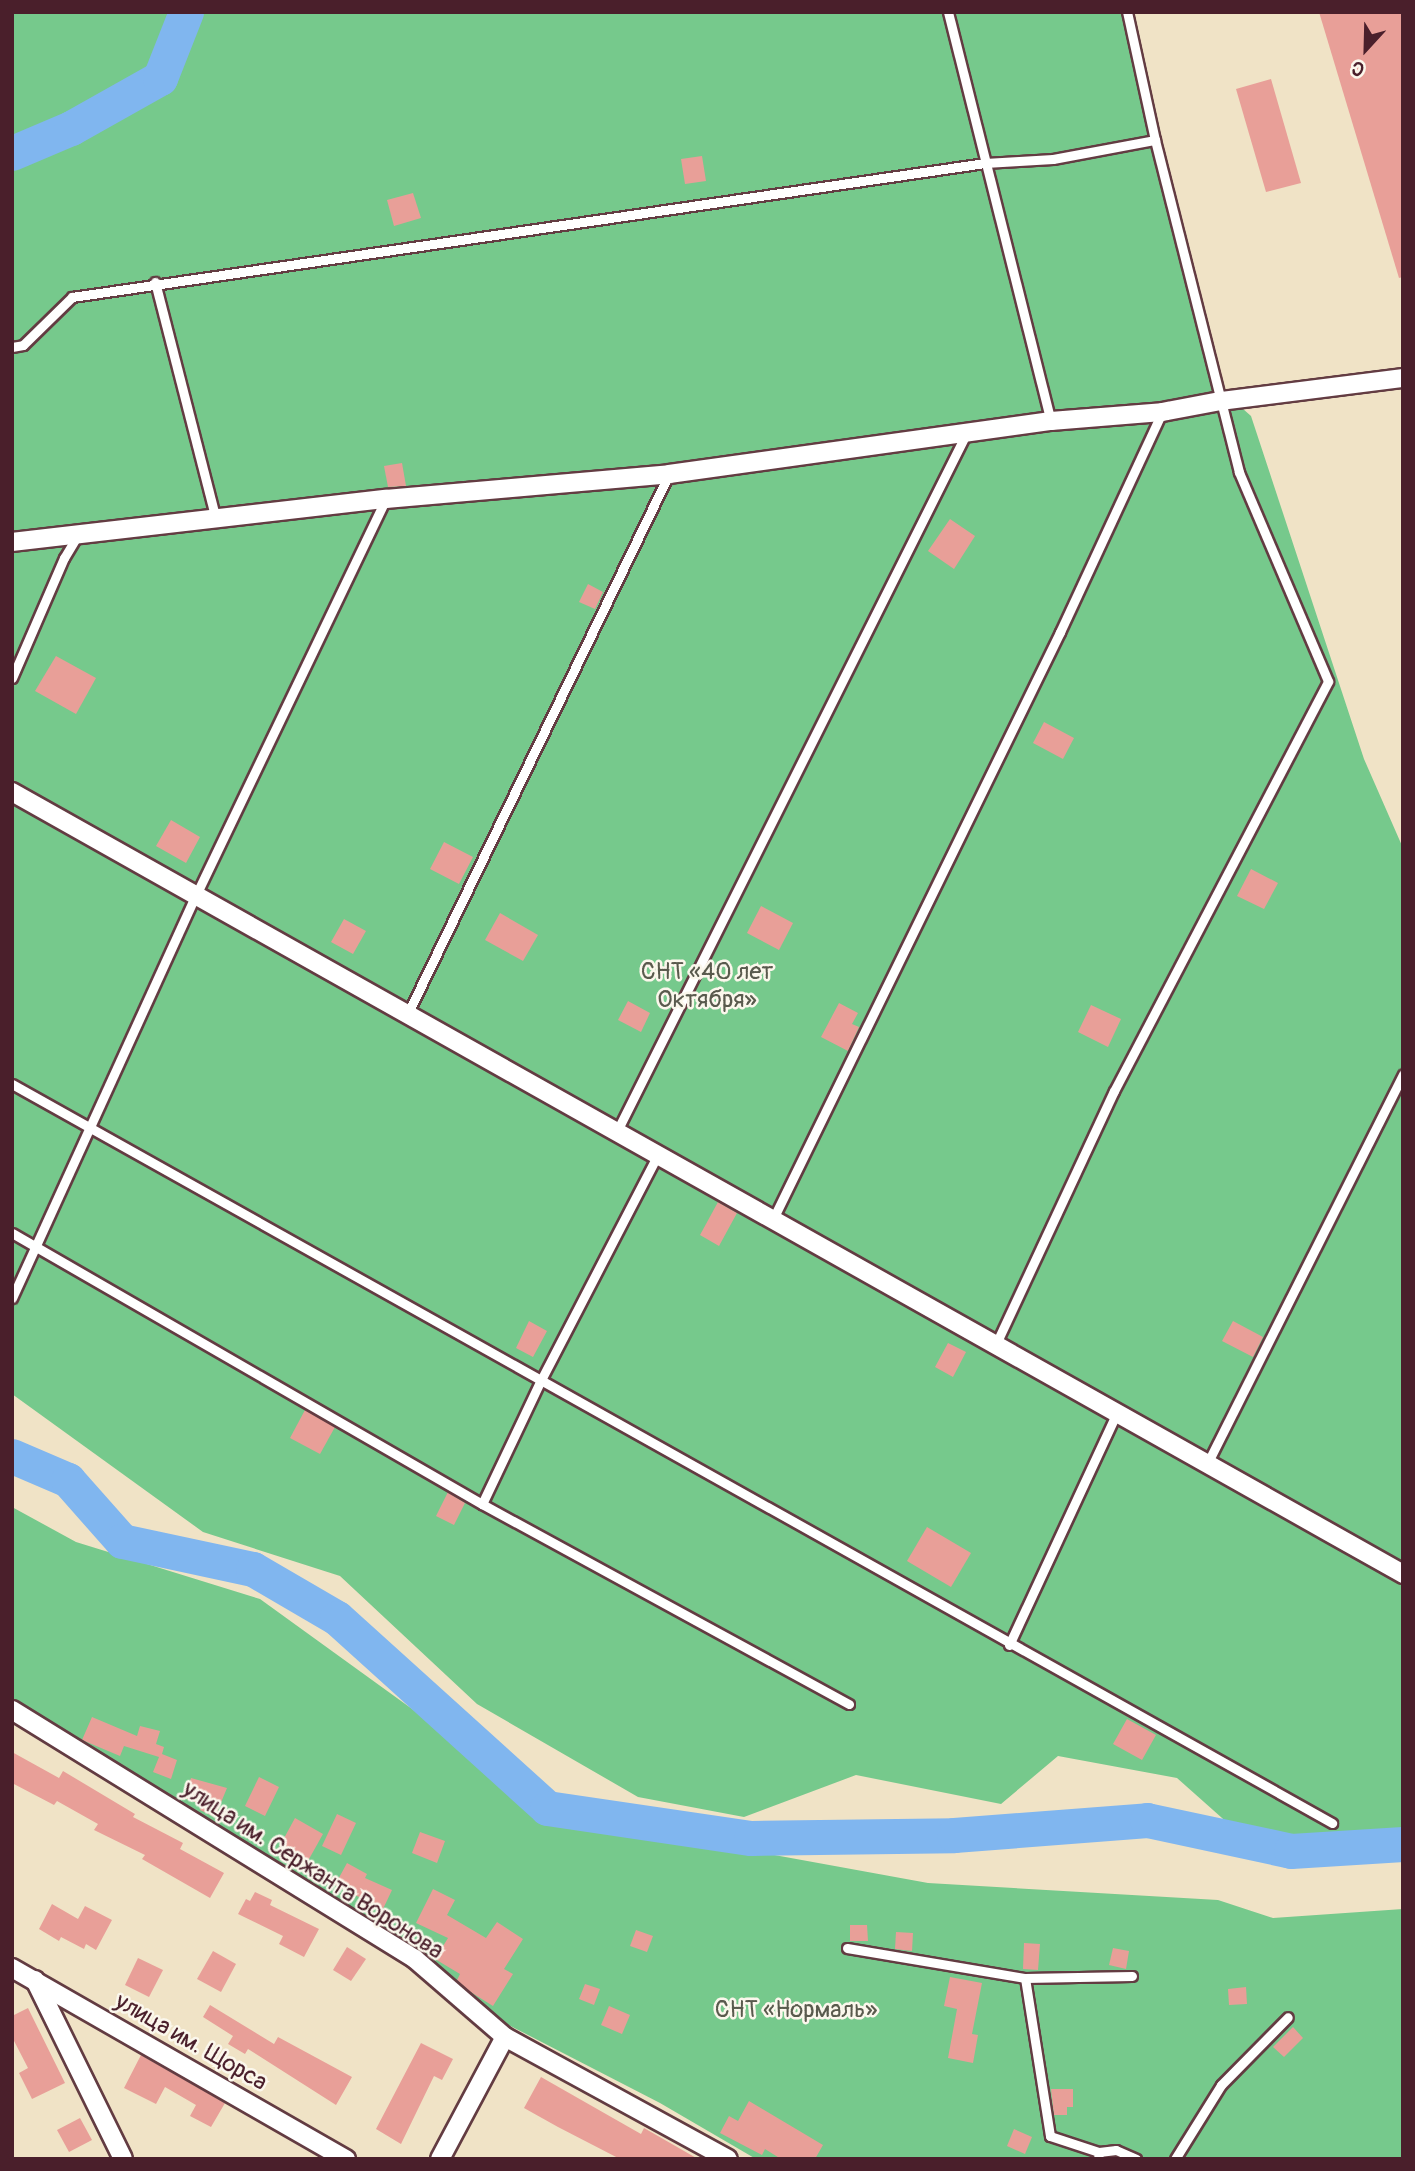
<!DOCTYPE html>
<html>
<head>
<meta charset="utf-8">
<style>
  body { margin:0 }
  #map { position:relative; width:1415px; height:2171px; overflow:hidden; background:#f0e3c6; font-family:Pangolin,sans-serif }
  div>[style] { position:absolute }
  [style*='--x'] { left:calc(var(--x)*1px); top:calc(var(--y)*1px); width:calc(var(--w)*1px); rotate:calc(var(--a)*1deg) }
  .green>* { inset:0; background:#76c98c }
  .river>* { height:35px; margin:-17.5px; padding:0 17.5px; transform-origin:17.5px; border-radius:17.5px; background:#80b6ef }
  .building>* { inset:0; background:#e89f98 }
  .roads { filter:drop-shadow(2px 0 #633c42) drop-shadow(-2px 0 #633c42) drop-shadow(0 2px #633c42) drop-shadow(0 -2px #633c42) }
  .lane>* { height:9px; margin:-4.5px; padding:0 4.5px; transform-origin:4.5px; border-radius:4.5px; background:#fff }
  .street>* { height:18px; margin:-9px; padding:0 9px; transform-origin:9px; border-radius:9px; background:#fff }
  span { translate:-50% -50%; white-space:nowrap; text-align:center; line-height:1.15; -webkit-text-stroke:5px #fbf7ec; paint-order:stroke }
  .park-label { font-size:24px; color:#595a4d }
  .street-label { font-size:24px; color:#4a1f2b }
  .frame { position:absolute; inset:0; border:14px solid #4a1f2b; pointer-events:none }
  .north { position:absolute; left:1331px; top:14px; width:70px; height:70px; -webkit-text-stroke:5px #fbf7ec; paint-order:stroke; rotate:202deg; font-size:19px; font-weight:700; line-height:28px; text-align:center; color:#4a1f2b }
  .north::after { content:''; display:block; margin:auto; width:24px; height:32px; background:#4a1f2b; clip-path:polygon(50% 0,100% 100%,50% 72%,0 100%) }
</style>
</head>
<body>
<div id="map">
  <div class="green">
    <div style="clip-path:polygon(12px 12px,1132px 12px,1148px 99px,1225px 393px,1251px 416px,1364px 759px,1403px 848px,1403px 1846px,1249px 1842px,1177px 1778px,1058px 1756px,1001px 1804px,856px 1775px,744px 1817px,638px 1797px,477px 1704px,340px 1576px,203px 1532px,12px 1394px)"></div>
    <div style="clip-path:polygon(12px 1507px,76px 1542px,260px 1599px,560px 1816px,928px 1883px,1218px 1900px,1273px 1918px,1403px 1909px,1403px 2159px,756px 2159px,660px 2103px,495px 2018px,12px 1712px)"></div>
  </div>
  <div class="river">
    <div style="--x:12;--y:153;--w:64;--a:-23"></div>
    <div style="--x:71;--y:128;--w:102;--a:-29.3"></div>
    <div style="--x:160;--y:78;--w:71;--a:-68.5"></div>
    <div style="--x:12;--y:1456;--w:61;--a:23.2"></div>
    <div style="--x:68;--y:1480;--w:81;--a:48.5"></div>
    <div style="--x:122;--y:1541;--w:134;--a:12.1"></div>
    <div style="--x:253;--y:1569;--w:97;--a:30.3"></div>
    <div style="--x:337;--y:1618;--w:283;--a:42.1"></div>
    <div style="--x:547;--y:1808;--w:206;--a:8.4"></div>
    <div style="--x:751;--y:1838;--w:203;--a:-0.8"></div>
    <div style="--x:954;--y:1835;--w:194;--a:-4.4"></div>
    <div style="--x:1147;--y:1820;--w:147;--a:12.1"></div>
    <div style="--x:1291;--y:1851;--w:112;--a:-3.6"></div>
  </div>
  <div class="building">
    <div style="clip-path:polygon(1319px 12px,1403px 12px,1403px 277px,1399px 278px)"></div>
    <div style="clip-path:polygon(1271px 79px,1301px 183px,1266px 192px,1236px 89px)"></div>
    <div style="clip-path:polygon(702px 156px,706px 181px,685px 184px,681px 159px)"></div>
    <div style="clip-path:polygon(413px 193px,421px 218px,394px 226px,387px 200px)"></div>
    <div style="clip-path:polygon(402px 463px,406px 486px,388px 487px,384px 466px)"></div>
    <div style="clip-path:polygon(950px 519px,975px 536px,954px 569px,928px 551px)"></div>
    <div style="clip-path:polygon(588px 584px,603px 592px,595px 609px,579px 602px)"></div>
    <div style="clip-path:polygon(56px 656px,96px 678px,76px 714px,35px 691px)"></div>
    <div style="clip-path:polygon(1044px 722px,1074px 738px,1063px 759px,1033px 743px)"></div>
    <div style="clip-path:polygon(171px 820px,200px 837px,186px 863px,156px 846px)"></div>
    <div style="clip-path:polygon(444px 842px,473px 857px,459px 884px,430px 869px)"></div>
    <div style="clip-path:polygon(1251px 869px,1278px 883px,1264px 909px,1237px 896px)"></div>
    <div style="clip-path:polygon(761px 906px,793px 923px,779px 950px,747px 933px)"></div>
    <div style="clip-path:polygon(500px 913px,538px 935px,523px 961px,485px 940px)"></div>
    <div style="clip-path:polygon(344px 919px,366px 931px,353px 954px,331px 942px)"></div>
    <div style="clip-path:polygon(628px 1001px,650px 1013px,641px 1032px,618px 1020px)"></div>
    <div style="clip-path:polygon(839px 1003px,858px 1013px,852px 1024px,859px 1027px,848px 1051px,821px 1037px)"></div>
    <div style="clip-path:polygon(1091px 1005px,1121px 1019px,1108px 1047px,1078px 1032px)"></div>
    <div style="clip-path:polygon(718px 1202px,737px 1213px,719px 1246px,700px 1235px)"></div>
    <div style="clip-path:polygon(529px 1321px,547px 1331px,533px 1357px,516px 1348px)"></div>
    <div style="clip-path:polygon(1233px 1321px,1263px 1337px,1253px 1357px,1222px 1341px)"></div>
    <div style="clip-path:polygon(948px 1343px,966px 1352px,953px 1377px,935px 1367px)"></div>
    <div style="clip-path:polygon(305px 1410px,335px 1427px,320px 1454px,290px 1438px)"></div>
    <div style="clip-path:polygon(448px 1492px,465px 1503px,454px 1525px,436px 1516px)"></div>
    <div style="clip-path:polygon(927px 1527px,971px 1553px,951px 1587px,907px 1561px)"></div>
    <div style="clip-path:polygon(92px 1717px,137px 1736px,140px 1726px,160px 1731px,156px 1744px,164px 1747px,162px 1754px,177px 1760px,171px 1779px,153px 1772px,159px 1757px,124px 1746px,120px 1756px,82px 1740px)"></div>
    <div style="clip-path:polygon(1127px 1719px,1156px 1735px,1142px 1760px,1113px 1744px)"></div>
    <div style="clip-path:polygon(12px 1752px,59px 1778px,63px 1771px,135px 1814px,133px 1817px,183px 1843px,180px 1849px,224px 1873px,210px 1898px,142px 1859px,145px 1855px,94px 1830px,98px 1824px,57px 1801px,54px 1805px,12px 1783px)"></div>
    <div style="clip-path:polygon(259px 1777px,279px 1787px,265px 1816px,245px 1806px)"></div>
    <div style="clip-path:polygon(191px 1778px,227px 1788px,215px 1817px,200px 1810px,203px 1805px,184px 1798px)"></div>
    <div style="clip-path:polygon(337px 1814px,356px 1823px,341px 1855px,322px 1846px)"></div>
    <div style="clip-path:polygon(295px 1818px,323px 1834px,304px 1868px,276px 1853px)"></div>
    <div style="clip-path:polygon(420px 1832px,445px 1841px,437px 1863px,412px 1853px)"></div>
    <div style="clip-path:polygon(347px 1863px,367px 1874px,365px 1878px,392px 1890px,383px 1909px,335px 1885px)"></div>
    <div style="clip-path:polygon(433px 1889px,455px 1900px,447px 1915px,486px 1938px,497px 1922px,523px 1939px,504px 1969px,513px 1974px,493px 2006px,469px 1991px,457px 1980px,460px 1974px,435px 1959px,448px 1938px,416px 1923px)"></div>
    <div style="clip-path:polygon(255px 1892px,272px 1900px,270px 1905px,319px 1929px,304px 1957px,279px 1944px,283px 1936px,238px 1914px,246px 1899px,250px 1901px)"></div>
    <div style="clip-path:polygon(52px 1904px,78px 1919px,85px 1906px,112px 1920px,96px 1950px,86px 1944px,84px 1949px,61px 1937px,59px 1941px,39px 1929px)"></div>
    <div style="clip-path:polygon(850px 1925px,867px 1925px,868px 1941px,850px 1941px)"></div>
    <div style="clip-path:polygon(636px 1930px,653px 1936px,647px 1952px,630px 1946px)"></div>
    <div style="clip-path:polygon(896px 1932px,913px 1933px,912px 1951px,895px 1949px)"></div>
    <div style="clip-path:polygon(1024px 1943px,1040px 1944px,1038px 1970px,1023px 1969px)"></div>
    <div style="clip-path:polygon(347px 1947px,366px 1959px,351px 1981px,333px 1970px)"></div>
    <div style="clip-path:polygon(1113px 1948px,1129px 1951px,1126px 1969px,1109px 1965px)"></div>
    <div style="clip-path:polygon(213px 1951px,236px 1964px,221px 1992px,197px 1979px)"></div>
    <div style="clip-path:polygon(138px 1958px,163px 1970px,149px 1997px,125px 1985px)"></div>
    <div style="clip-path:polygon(950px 1977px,982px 1983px,972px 2034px,978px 2035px,973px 2063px,948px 2058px,957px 2009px,944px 2006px)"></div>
    <div style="clip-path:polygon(585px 1984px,600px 1989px,594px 2005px,579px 1999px)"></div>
    <div style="clip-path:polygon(1246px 1987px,1247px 2004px,1229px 2005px,1228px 1989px)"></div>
    <div style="clip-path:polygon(210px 2005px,274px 2044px,278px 2037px,352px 2077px,336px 2105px,248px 2049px,245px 2054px,228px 2044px,233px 2036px,203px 2017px)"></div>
    <div style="clip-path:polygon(609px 2006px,630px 2015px,622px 2034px,601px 2025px)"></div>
    <div style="clip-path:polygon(28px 2008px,65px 2083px,32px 2099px,19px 2073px,28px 2068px,12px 2037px,12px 2016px)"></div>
    <div style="clip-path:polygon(1293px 2027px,1303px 2038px,1284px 2057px,1273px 2047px)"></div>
    <div style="clip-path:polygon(421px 2043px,453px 2059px,442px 2080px,434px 2076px,401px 2144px,376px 2129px)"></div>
    <div style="clip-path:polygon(141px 2055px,225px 2103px,211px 2127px,190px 2116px,196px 2105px,165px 2087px,156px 2104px,124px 2088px)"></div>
    <div style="clip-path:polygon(541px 2077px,641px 2134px,644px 2128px,698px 2159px,620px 2159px,558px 2127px,524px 2108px)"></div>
    <div style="clip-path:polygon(1051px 2089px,1073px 2089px,1073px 2107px,1067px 2107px,1067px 2115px,1054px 2115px)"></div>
    <div style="clip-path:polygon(749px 2101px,823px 2145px,815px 2159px,781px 2159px,765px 2149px,762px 2155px,720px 2133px,729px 2116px,738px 2121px)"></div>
    <div style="clip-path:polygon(80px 2118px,92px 2140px,69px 2152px,57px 2130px)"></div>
    <div style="clip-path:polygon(1014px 2129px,1032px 2137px,1025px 2154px,1007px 2146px)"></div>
  </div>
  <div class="roads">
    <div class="lane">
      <div style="--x:948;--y:12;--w:422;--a:75.9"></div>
      <div style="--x:155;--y:282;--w:246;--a:75.6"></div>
      <div style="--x:12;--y:347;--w:11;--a:-10"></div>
      <div style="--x:23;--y:345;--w:69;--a:-44.4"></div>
      <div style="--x:72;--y:297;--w:923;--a:-8.35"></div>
      <div style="--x:985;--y:163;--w:68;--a:-3.4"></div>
      <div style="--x:1053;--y:159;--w:104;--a:-10.6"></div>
      <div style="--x:12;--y:678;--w:131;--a:-66.6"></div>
      <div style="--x:64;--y:558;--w:26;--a:-59"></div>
      <div style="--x:407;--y:1015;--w:601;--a:-64.16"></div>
      <div style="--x:12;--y:1084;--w:1513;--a:29.24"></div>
      <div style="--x:616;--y:1133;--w:782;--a:-63.4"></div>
      <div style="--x:772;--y:1221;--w:656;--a:-63.94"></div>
      <div style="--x:1060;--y:632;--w:242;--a:-65.1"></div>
      <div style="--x:12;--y:1233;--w:543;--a:29.97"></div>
      <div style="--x:482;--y:1504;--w:418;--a:28.6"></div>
      <div style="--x:12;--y:1298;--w:443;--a:-65.5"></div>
      <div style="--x:196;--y:895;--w:439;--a:-64.4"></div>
      <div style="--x:995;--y:1346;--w:281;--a:-65"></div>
      <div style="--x:1114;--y:1091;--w:462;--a:-62.4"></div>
      <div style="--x:1328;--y:681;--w:227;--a:-113.1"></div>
      <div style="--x:1239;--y:472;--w:342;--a:-104.2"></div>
      <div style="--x:1155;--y:140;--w:131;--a:-102.3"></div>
      <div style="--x:1207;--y:1464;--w:436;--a:-63.3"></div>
      <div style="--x:482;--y:1504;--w:137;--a:-64.6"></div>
      <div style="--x:541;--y:1380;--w:252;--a:-62.6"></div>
      <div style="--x:1009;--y:1645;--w:254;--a:-65.1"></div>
      <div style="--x:847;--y:1948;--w:181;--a:9.6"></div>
      <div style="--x:1025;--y:1978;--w:107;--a:-1.1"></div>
      <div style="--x:1025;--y:1978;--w:160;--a:81"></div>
      <div style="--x:1050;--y:2136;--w:52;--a:18.1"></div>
      <div style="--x:1099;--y:2152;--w:7;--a:98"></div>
      <div style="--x:1099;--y:2152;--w:17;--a:-7"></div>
      <div style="--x:1116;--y:2150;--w:22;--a:24"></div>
      <div style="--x:1175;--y:2159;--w:87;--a:-58.1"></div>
      <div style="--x:1221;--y:2085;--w:95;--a:-45.4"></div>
    </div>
    <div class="street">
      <div style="--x:12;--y:542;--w:376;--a:-6.6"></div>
      <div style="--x:386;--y:499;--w:284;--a:-5"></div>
      <div style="--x:669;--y:474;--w:386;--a:-7.9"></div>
      <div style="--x:1051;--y:421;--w:111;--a:-4.6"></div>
      <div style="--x:1162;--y:412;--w:60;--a:-10.6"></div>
      <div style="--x:1221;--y:401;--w:183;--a:-7.2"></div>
      <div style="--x:12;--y:792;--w:1596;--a:29.34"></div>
      <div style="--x:12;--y:1710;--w:474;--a:31.7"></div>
      <div style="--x:415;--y:1959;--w:119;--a:40.9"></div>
      <div style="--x:505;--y:2037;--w:254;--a:28.7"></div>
      <div style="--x:12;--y:1968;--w:385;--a:29.8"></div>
      <div style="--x:35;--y:1980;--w:199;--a:63.8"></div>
      <div style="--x:440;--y:2159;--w:138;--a:-62"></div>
    </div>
  </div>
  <div class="park-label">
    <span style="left:707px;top:986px">СНТ «40 лет<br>Октября»</span>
    <span style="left:796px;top:2010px">СНТ «Нормаль»</span>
  </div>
  <div class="street-label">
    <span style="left:313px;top:1870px;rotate:33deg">улица им. Сержанта Воронова</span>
    <span style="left:191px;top:2042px;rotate:30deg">улица им. Щорса</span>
  </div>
  <div class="frame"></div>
  <div class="north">С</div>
</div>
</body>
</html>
